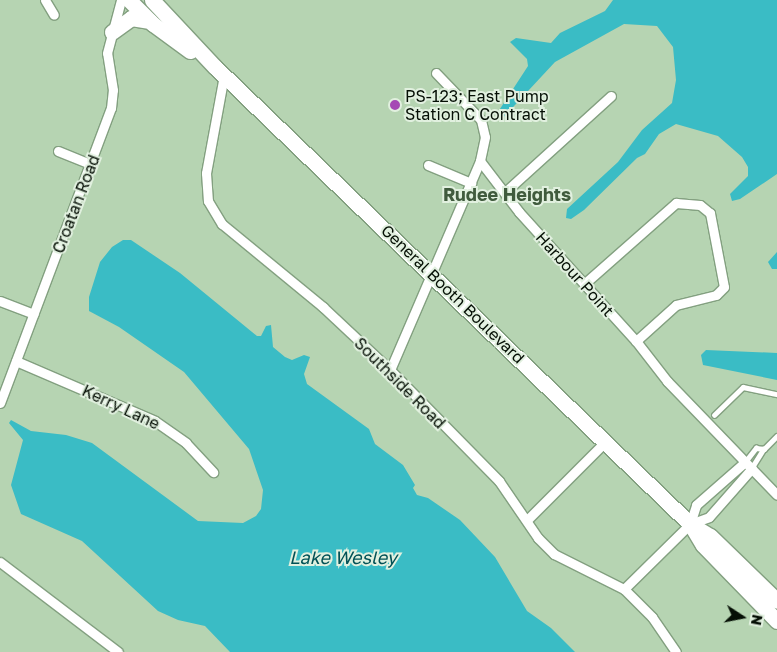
<!DOCTYPE html>
<html>
<head>
<meta charset="utf-8">
<style>
  body { margin:0 }
  #map { position:relative; width:777px; height:652px; overflow:hidden; background:#b6d4b2; font-family:"Golos Text",sans-serif }
  div>[style] { position:absolute }
  [style*='--x'] { left:calc(var(--x)*1px); top:calc(var(--y)*1px); width:calc(var(--w)*1px); rotate:calc(var(--a)*1deg) }
  .water>* { inset:0; background:#3abcc5 }
  .roads { filter:drop-shadow(1px 0 #83a080) drop-shadow(-1px 0 #83a080) drop-shadow(0 1px #83a080) drop-shadow(0 -1px #83a080) }
  .service>* { height:4.5px; margin:-2.25px; padding:0 2.25px; transform-origin:2.25px; border-radius:2.25px; background:#fff }
  .minor>* { height:9px; margin:-4.5px; padding:0 4.5px; transform-origin:4.5px; border-radius:4.5px; background:#fff }
  .trunk>* { height:15px; margin:-7.5px; padding:0 7.5px; transform-origin:7.5px; border-radius:7.5px; background:#fff }
  .dots>* { width:14px; height:14px; translate:-50% -50%; box-sizing:border-box; border:2px solid #e1f0df; border-radius:50% }
  span { translate:-50% -50%; white-space:nowrap; text-align:center; line-height:1.15; -webkit-text-stroke:4px #e1f0df; paint-order:stroke }
  .poi-label { font-size:16px; color:#050f05 }
  .left { translate:0 -50%; text-align:left }
  .street-label { font-size:16px; color:#050f05 }
  .neighbourhood-label { font-size:18px; color:#405b3d; font-weight:700 }
  .water-label { font-size:18px; color:#015156; font-style:italic }
  .north { position:absolute; left:717px; top:592px; width:50px; height:50px; -webkit-text-stroke:4px #e1f0df; paint-order:stroke; rotate:101deg; font-size:14px; font-weight:700; line-height:20px; text-align:center; color:#050f05 }
  .north::after { content:''; display:block; margin:auto; width:18px; height:22px; background:#050f05; clip-path:polygon(50% 0,100% 100%,50% 72%,0 100%) }
</style>
</head>
<body>
<div id="map">
  <div class="water">
    <div style="clip-path:polygon(613px 0,777px 0,777px 174px,740px 199px,732px 201px,730px 194px,748px 176px,748px 167px,742px 157px,718px 136px,676px 124px,659px 134px,645px 154px,637px 158px,584px 210px,571px 219px,566px 218px,567px 209px,618px 162px,642px 130px,672px 103px,676px 80px,673px 47px,657px 26px,624px 24px,555px 62px,501px 120px,497px 118px,498px 112px,528px 66px,527px 59px,510px 42px,516px 38px,551px 43px,560px 33px,605px 11px)"></div>
    <div style="clip-path:polygon(123px 240px,131px 240px,180px 273px,257px 336px,261px 336px,266px 326px,271px 325px,273px 347px,285px 357px,292px 360px,304px 355px,310px 357px,304px 374px,307px 384px,369px 429px,375px 444px,403px 465px,415px 485px,413px 488px,417px 495px,428px 498px,460px 520px,495px 557px,527px 611px,551px 628px,575px 652px,230px 652px,205px 626px,178px 620px,158px 611px,82px 541px,21px 514px,11px 485px,23px 440px,9px 423px,11px 420px,31px 431px,66px 435px,92px 443px,198px 521px,243px 523px,256px 516px,261px 509px,263px 490px,249px 449px,184px 372px,119px 327px,89px 311px,89px 297px,100px 262px,112px 247px)"></div>
    <div style="clip-path:polygon(777px 252px,777px 269px,772px 269px,768px 262px)"></div>
    <div style="clip-path:polygon(706px 350px,777px 353px,777px 380px,703px 365px,701px 355px)"></div>
  </div>
  <div class="roads">
    <div class="service">
      <div style="--x:714;--y:415;--w:40;--a:-44"></div>
      <div style="--x:743;--y:387;--w:35;--a:12"></div>
      <div style="--x:764;--y:449;--w:18;--a:-45"></div>
      <div style="--x:745;--y:462;--w:18;--a:-52"></div>
      <div style="--x:756;--y:448;--w:8;--a:7"></div>
      <div style="--x:764;--y:449;--w:22;--a:122"></div>
    </div>
    <div class="minor">
      <div style="--x:45;--y:0;--w:17;--a:59"></div>
      <div style="--x:436;--y:73;--w:65;--a:46.2"></div>
      <div style="--x:481;--y:120;--w:17;--a:77"></div>
      <div style="--x:485;--y:137;--w:25;--a:102"></div>
      <div style="--x:480;--y:161;--w:64;--a:52.6"></div>
      <div style="--x:519;--y:212;--w:174;--a:47.8"></div>
      <div style="--x:636;--y:341;--w:51;--a:52.2"></div>
      <div style="--x:667;--y:381;--w:158;--a:46"></div>
      <div style="--x:224;--y:75;--w:100;--a:100.4"></div>
      <div style="--x:206;--y:173;--w:28;--a:86"></div>
      <div style="--x:208;--y:201;--w:27;--a:59"></div>
      <div style="--x:222;--y:224;--w:131;--a:39.4"></div>
      <div style="--x:323;--y:307;--w:92;--a:43.2"></div>
      <div style="--x:390;--y:370;--w:156;--a:45.5"></div>
      <div style="--x:499;--y:481;--w:69;--a:55.6"></div>
      <div style="--x:538;--y:538;--w:23;--a:45"></div>
      <div style="--x:554;--y:554;--w:78;--a:26.6"></div>
      <div style="--x:624;--y:589;--w:40;--a:45"></div>
      <div style="--x:652;--y:617;--w:42;--a:55.6"></div>
      <div style="--x:58;--y:151;--w:35;--a:22"></div>
      <div style="--x:428;--y:165;--w:47;--a:22.7"></div>
      <div style="--x:505;--y:192;--w:143;--a:-42.2"></div>
      <div style="--x:584;--y:284;--w:123;--a:-41.4"></div>
      <div style="--x:676;--y:203;--w:24;--a:5"></div>
      <div style="--x:700;--y:205;--w:13;--a:39"></div>
      <div style="--x:710;--y:213;--w:75;--a:79.3"></div>
      <div style="--x:724;--y:287;--w:11;--a:135"></div>
      <div style="--x:716;--y:295;--w:41;--a:166"></div>
      <div style="--x:676;--y:305;--w:54;--a:138"></div>
      <div style="--x:0;--y:301;--w:36;--a:21"></div>
      <div style="--x:16;--y:361;--w:151;--a:23.3"></div>
      <div style="--x:155;--y:421;--w:38;--a:35"></div>
      <div style="--x:186;--y:443;--w:40;--a:47"></div>
      <div style="--x:390;--y:370;--w:228;--a:-66.7"></div>
      <div style="--x:0;--y:403;--w:315;--a:-69.4"></div>
      <div style="--x:111;--y:108;--w:18;--a:-84"></div>
      <div style="--x:113;--y:90;--w:37;--a:-99"></div>
      <div style="--x:107;--y:53;--w:55;--a:-75.2"></div>
      <div style="--x:527;--y:520;--w:112;--a:-45"></div>
      <div style="--x:690;--y:524;--w:20;--a:-72"></div>
      <div style="--x:696;--y:505;--w:65;--a:-41.3"></div>
      <div style="--x:0;--y:562;--w:148;--a:37.3"></div>
      <div style="--x:624;--y:589;--w:93;--a:-44.6"></div>
      <div style="--x:690;--y:524;--w:20;--a:-20"></div>
      <div style="--x:709;--y:517;--w:65;--a:-48.7"></div>
    </div>
    <div class="trunk">
      <div style="--x:129;--y:0;--w:34;--a:45"></div>
      <div style="--x:153;--y:24;--w:46;--a:36.1"></div>
      <div style="--x:152;--y:0;--w:92;--a:46.8"></div>
      <div style="--x:215;--y:67;--w:659;--a:43.89"></div>
      <div style="--x:690;--y:524;--w:23;--a:31"></div>
      <div style="--x:710;--y:536;--w:93;--a:44.1"></div>
      <div style="--x:112;--y:32;--w:24;--a:-36"></div>
      <div style="--x:131;--y:18;--w:19;--a:9"></div>
      <div style="--x:692;--y:527;--w:21;--a:59"></div>
      <div style="--x:703;--y:545;--w:106;--a:45.8"></div>
    </div>
  </div>
  <div class="dots">
    <div style="left:395px;top:105px;background:#a549b4"></div>
  </div>
  <div class="poi-label">
    <span class="left" style="left:405px;top:105px">PS-123; East Pump<br>Station C Contract</span>
  </div>
  <div class="street-label">
    <span style="left:76px;top:204px;rotate:-69deg">Croatan Road</span>
    <span style="left:575px;top:274px;rotate:48deg">Harbour Point</span>
    <span style="left:453px;top:294px;rotate:44deg">General Booth Boulevard</span>
    <span style="left:400px;top:383px;rotate:45deg">Southside Road</span>
    <span style="left:121px;top:407px;rotate:25deg">Kerry Lane</span>
  </div>
  <div class="neighbourhood-label">
    <span style="left:507px;top:194px">Rudee Heights</span>
  </div>
  <div class="water-label">
    <span style="left:343px;top:557px">Lake Wesley</span>
  </div>
  <div class="north">N</div>
</div>
</body>
</html>
